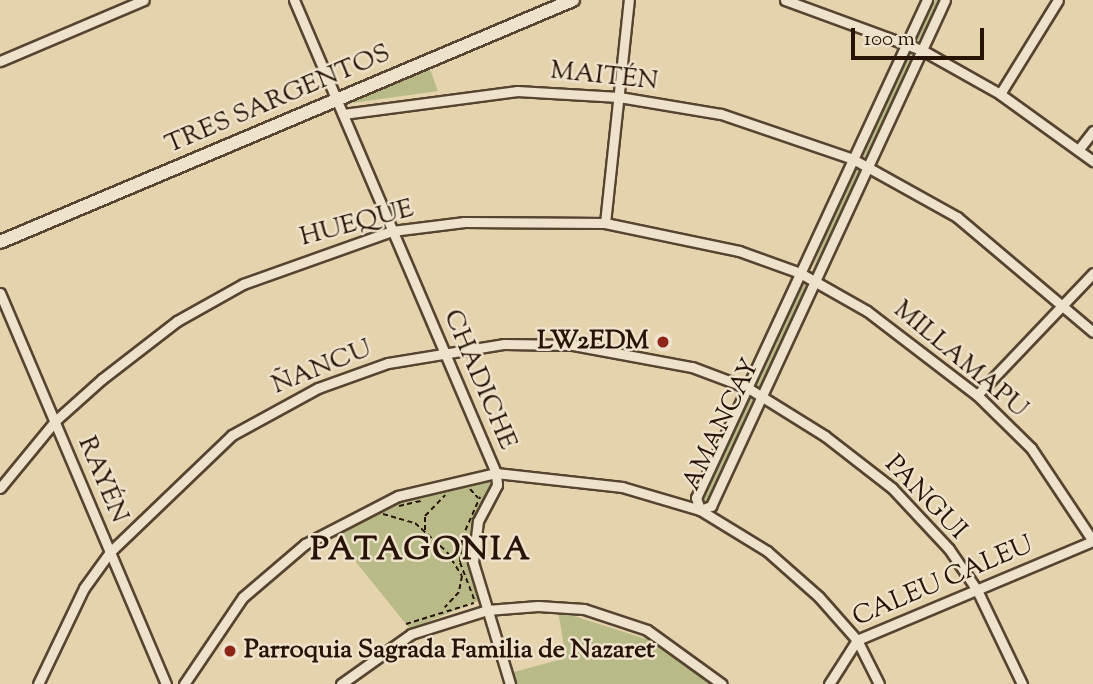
<!DOCTYPE html>
<html>
<head>
<meta charset="utf-8">
<style>
  body { margin:0 }
  #map { position:relative; width:1093px; height:684px; overflow:hidden; background:#e5d3ae; font-family:"Sorts Mill Goudy",serif }
  div>[style] { position:absolute }
  [style*='--x'] { left:calc(var(--x)*1px); top:calc(var(--y)*1px); width:calc(var(--w)*1px); rotate:calc(var(--a)*1deg) }
  .green>* { inset:0; background:#b8bb88 }
  .path>* { height:2px; margin-top:-1px; transform-origin:0; background:repeating-linear-gradient(90deg,#271406 0 5px,transparent 0 8.5px) }
  .roads { filter:drop-shadow(2px 0 #564430) drop-shadow(-2px 0 #564430) drop-shadow(0 2px #564430) drop-shadow(0 -2px #564430) }
  .street>* { height:9px; margin:-4.5px; padding:0 4.5px; transform-origin:4.5px; border-radius:4.5px; background:#eee2ca }
  .secondary>* { height:12px; margin:-6px; padding:0 6px; transform-origin:6px; border-radius:6px; background:#eee2ca }
  .dots>* { width:19px; height:19px; translate:-50% -50%; box-sizing:border-box; border:4px solid #eee2ca; border-radius:50% }
  span { translate:-50% -50%; white-space:nowrap; text-align:center; line-height:1.15; -webkit-text-stroke:5px #eee2ca; paint-order:stroke }
  .street-label { font-size:26px; color:#271406 }
  .poi-label { font-size:26px; color:#271406; font-weight:700 }
  .right { translate:-100% -50%; text-align:right }
  .left { translate:0 -50%; text-align:left }
  .district-label { font-size:33px; color:#271406; font-weight:700; letter-spacing:2px }
  .scale { position:absolute; left:851px; top:28px; width:133px; height:32px; box-sizing:border-box; border:4px solid #271406; border-top:0; padding-left:9px; font-size:21px; line-height:24px; white-space:nowrap; color:#271406; -webkit-text-stroke:5px #eee2ca; paint-order:stroke }
</style>
</head>
<body>
<div id="map">
  <div class="green">
    <div style="clip-path:polygon(932px 0,942px 0,917px 43px,915px 37px)"></div>
    <div style="clip-path:polygon(913px 52px,869px 156px,863px 157px,907px 54px)"></div>
    <div style="clip-path:polygon(429px 67px,438px 91px,345px 104px,345px 101px)"></div>
    <div style="clip-path:polygon(859px 167px,862px 171px,811px 272px,853px 168px)"></div>
    <div style="clip-path:polygon(805px 281px,809px 286px,763px 386px,757px 386px)"></div>
    <div style="clip-path:polygon(754px 396px,708px 504px,702px 504px,748px 397px)"></div>
    <div style="clip-path:polygon(494px 478px,472px 531px,469px 566px,478px 601px,410px 629px,335px 536px,394px 503px)"></div>
    <div style="clip-path:polygon(558px 611px,665px 645px,714px 684px,514px 684px,510px 673px,566px 658px)"></div>
  </div>
  <div class="path">
    <div style="--x:470;--y:489;--w:12;--a:48"></div>
    <div style="--x:399;--y:506;--w:23;--a:-13"></div>
    <div style="--x:383;--y:514;--w:33;--a:16"></div>
    <div style="--x:415;--y:523;--w:43;--a:42.2"></div>
    <div style="--x:447;--y:552;--w:28;--a:58"></div>
    <div style="--x:462;--y:576;--w:16;--a:101"></div>
    <div style="--x:459;--y:592;--w:21;--a:133"></div>
    <div style="--x:425;--y:530;--w:14;--a:-90"></div>
    <div style="--x:425;--y:516;--w:29;--a:-46"></div>
    <div style="--x:474;--y:599;--w:40;--a:-111"></div>
    <div style="--x:460;--y:562;--w:24;--a:-85"></div>
    <div style="--x:462;--y:538;--w:45;--a:-66.3"></div>
    <div style="--x:406;--y:624;--w:71;--a:-17.2"></div>
  </div>
  <div class="roads">
    <div class="street">
      <div style="--x:294;--y:0;--w:514;--a:66.87"></div>
      <div style="--x:496;--y:473;--w:12;--a:85"></div>
      <div style="--x:497;--y:485;--w:41;--a:117.8"></div>
      <div style="--x:478;--y:521;--w:41;--a:97"></div>
      <div style="--x:473;--y:562;--w:127;--a:73.1"></div>
      <div style="--x:785;--y:0;--w:146;--a:20.1"></div>
      <div style="--x:922;--y:50;--w:90;--a:29.4"></div>
      <div style="--x:1000;--y:94;--w:115;--a:35.8"></div>
      <div style="--x:0;--y:61;--w:156;--a:-23"></div>
      <div style="--x:1000;--y:94;--w:110;--a:-58.3"></div>
      <div style="--x:343;--y:114;--w:176;--a:-7.5"></div>
      <div style="--x:517;--y:91;--w:102;--a:3.4"></div>
      <div style="--x:619;--y:97;--w:103;--a:9.5"></div>
      <div style="--x:721;--y:114;--w:139;--a:18.8"></div>
      <div style="--x:853;--y:159;--w:119;--a:29.1"></div>
      <div style="--x:957;--y:217;--w:178;--a:40.2"></div>
      <div style="--x:1079;--y:149;--w:23;--a:-52"></div>
      <div style="--x:605;--y:223;--w:224;--a:-83.9"></div>
      <div style="--x:0;--y:293;--w:425;--a:67"></div>
      <div style="--x:977;--y:395;--w:168;--a:-46.4"></div>
      <div style="--x:0;--y:488;--w:87;--a:-50.6"></div>
      <div style="--x:55;--y:421;--w:63;--a:-41.8"></div>
      <div style="--x:102;--y:379;--w:95;--a:-37.7"></div>
      <div style="--x:177;--y:321;--w:76;--a:-29.3"></div>
      <div style="--x:243;--y:284;--w:158;--a:-19.6"></div>
      <div style="--x:392;--y:231;--w:73;--a:-7.1"></div>
      <div style="--x:464;--y:222;--w:141;--a:0.4"></div>
      <div style="--x:605;--y:223;--w:137;--a:11.8"></div>
      <div style="--x:739;--y:251;--w:65;--a:19.8"></div>
      <div style="--x:800;--y:273;--w:77;--a:29.6"></div>
      <div style="--x:867;--y:311;--w:138;--a:37.4"></div>
      <div style="--x:977;--y:395;--w:76;--a:44.5"></div>
      <div style="--x:1031;--y:448;--w:112;--a:56.3"></div>
      <div style="--x:700;--y:510;--w:12;--a:-20"></div>
      <div style="--x:711;--y:506;--w:557;--a:-65.18"></div>
      <div style="--x:700;--y:510;--w:13;--a:-108"></div>
      <div style="--x:696;--y:498;--w:549;--a:-65.12"></div>
      <div style="--x:38;--y:684;--w:106;--a:-64.4"></div>
      <div style="--x:84;--y:588;--w:44;--a:-54.2"></div>
      <div style="--x:110;--y:552;--w:169;--a:-43.8"></div>
      <div style="--x:232;--y:435;--w:98;--a:-28.7"></div>
      <div style="--x:318;--y:388;--w:74;--a:-19.7"></div>
      <div style="--x:388;--y:363;--w:118;--a:-9.3"></div>
      <div style="--x:504;--y:344;--w:69;--a:0.8"></div>
      <div style="--x:573;--y:345;--w:121;--a:10.5"></div>
      <div style="--x:692;--y:367;--w:60;--a:20.6"></div>
      <div style="--x:748;--y:388;--w:91;--a:31.9"></div>
      <div style="--x:825;--y:436;--w:85;--a:37.8"></div>
      <div style="--x:892;--y:488;--w:83;--a:46.9"></div>
      <div style="--x:949;--y:549;--w:50;--a:55.7"></div>
      <div style="--x:977;--y:590;--w:104;--a:64.4"></div>
      <div style="--x:184;--y:684;--w:105;--a:-55.9"></div>
      <div style="--x:243;--y:597;--w:82;--a:-40.5"></div>
      <div style="--x:305;--y:544;--w:105;--a:-27.3"></div>
      <div style="--x:398;--y:496;--w:101;--a:-13.2"></div>
      <div style="--x:496;--y:473;--w:127;--a:6.3"></div>
      <div style="--x:622;--y:487;--w:81;--a:16.4"></div>
      <div style="--x:700;--y:510;--w:79;--a:31.5"></div>
      <div style="--x:767;--y:551;--w:69;--a:41.5"></div>
      <div style="--x:819;--y:597;--w:57;--a:48.5"></div>
      <div style="--x:857;--y:640;--w:49;--a:63.4"></div>
      <div style="--x:341;--y:684;--w:86;--a:-35.5"></div>
      <div style="--x:411;--y:634;--w:80;--a:-17.5"></div>
      <div style="--x:487;--y:610;--w:51;--a:-4.5"></div>
      <div style="--x:538;--y:606;--w:46;--a:3.7"></div>
      <div style="--x:584;--y:609;--w:66;--a:18.4"></div>
      <div style="--x:647;--y:630;--w:92;--a:35.8"></div>
      <div style="--x:829;--y:684;--w:52;--a:-57.5"></div>
      <div style="--x:857;--y:640;--w:256;--a:-22.8"></div>
    </div>
    <div class="secondary">
      <div style="--x:0;--y:242;--w:622;--a:-22.9"></div>
    </div>
  </div>
  <div class="dots">
    <div style="left:663px;top:342px;background:#8f2418"></div>
    <div style="left:230px;top:651px;background:#8f2418"></div>
  </div>
  <div class="street-label">
    <span style="left:604px;top:77px;rotate:6deg">MAITÉN</span>
    <span style="left:278px;top:100px;rotate:-23deg">TRES SARGENTOS</span>
    <span style="left:357px;top:224px;rotate:-15deg">HUEQUE</span>
    <span style="left:960px;top:360px;rotate:40deg">MILLAMAPU</span>
    <span style="left:322px;top:368px;rotate:-22deg">ÑANCU</span>
    <span style="left:479px;top:380px;rotate:67deg">CHADICHE</span>
    <span style="left:722px;top:425px;rotate:-64deg">AMANCAY</span>
    <span style="left:102px;top:480px;rotate:67deg">RAYÉN</span>
    <span style="left:925px;top:498px;rotate:46deg">PANGUI</span>
    <span style="left:943px;top:582px;rotate:-23deg">CALEU CALEU</span>
  </div>
  <div class="poi-label">
    <span class="right" style="left:649px;top:342px">LW2EDM</span>
    <span class="left" style="left:244px;top:651px">Parroquia Sagrada Familia de Nazaret</span>
  </div>
  <div class="district-label">
    <span style="left:421px;top:552px">PATAGONIA</span>
  </div>
  <div class="scale">100 m</div>
</div>
</body>
</html>
